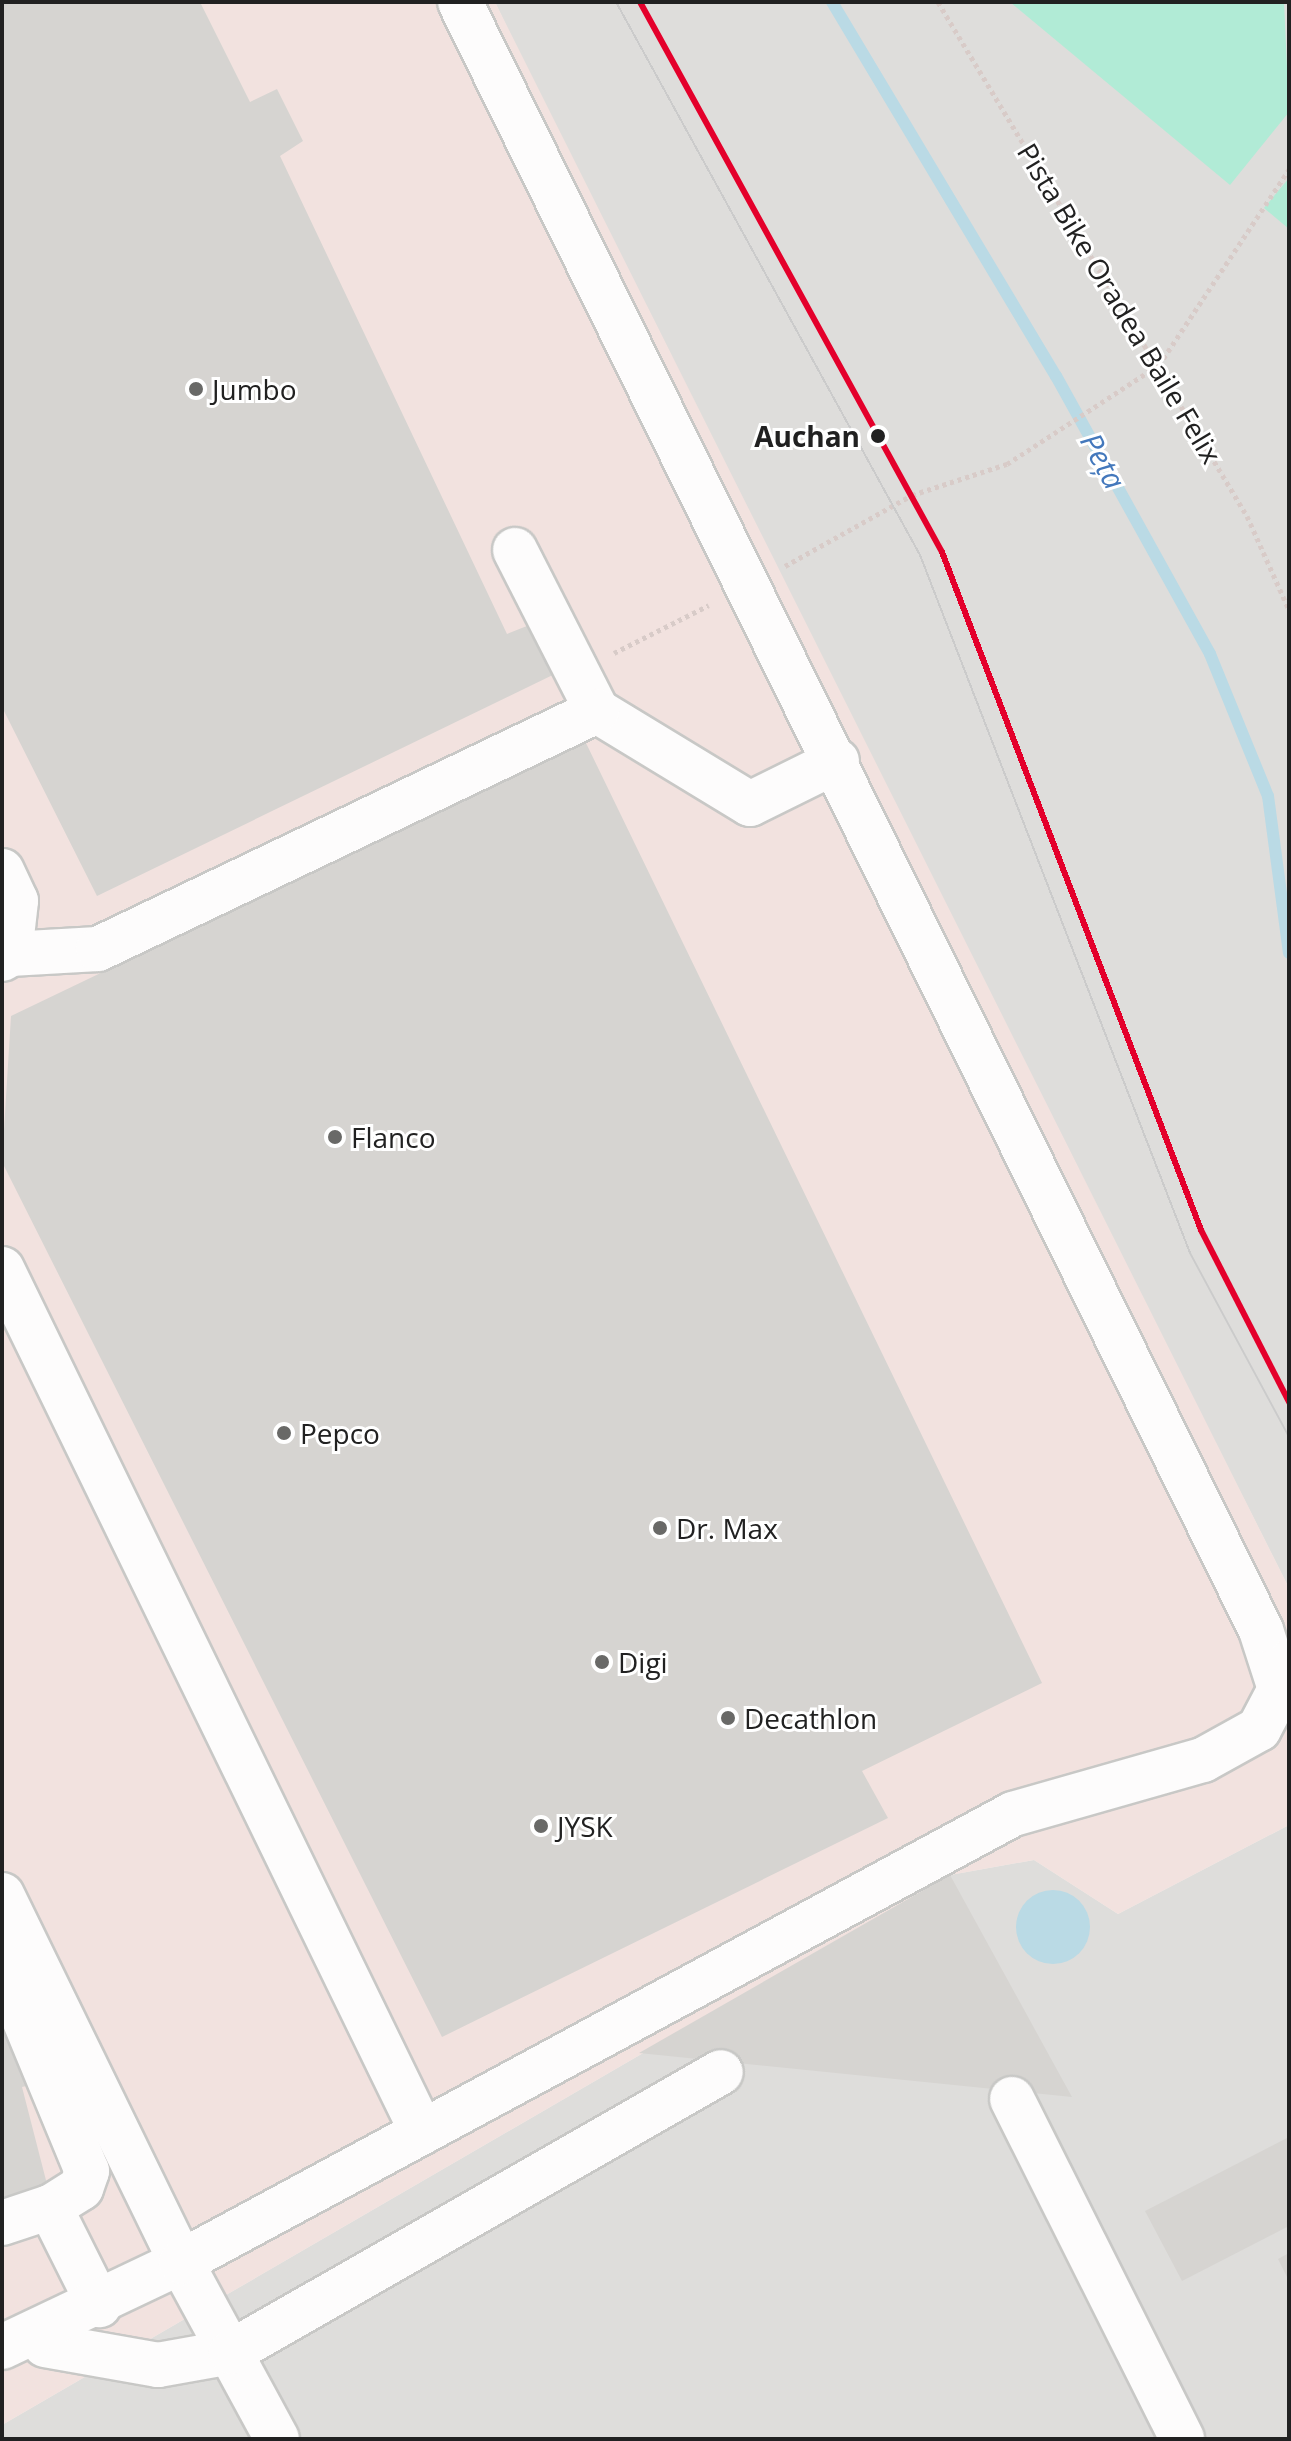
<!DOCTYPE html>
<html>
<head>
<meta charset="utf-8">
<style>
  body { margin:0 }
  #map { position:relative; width:1291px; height:2441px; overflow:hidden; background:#efeeea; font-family:"Open Sans",sans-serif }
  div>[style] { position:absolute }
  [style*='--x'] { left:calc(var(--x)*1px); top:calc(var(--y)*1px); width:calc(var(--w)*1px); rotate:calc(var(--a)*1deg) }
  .residential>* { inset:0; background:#dedddb }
  .commercial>* { inset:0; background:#f2e2df }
  .pitch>* { inset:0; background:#b1ebd6 }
  .water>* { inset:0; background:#badae5 }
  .round { border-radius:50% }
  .stream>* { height:12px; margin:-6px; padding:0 6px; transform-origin:6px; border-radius:6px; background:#badae5 }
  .building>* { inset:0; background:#d6d4d1 }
  .path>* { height:5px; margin-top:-2.5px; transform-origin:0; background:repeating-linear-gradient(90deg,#d8cbc8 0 4px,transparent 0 8px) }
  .roads { filter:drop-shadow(2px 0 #c8c8c6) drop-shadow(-2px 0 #c8c8c6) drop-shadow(0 2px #c8c8c6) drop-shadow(0 -2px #c8c8c6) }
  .minor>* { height:44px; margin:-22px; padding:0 22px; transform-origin:22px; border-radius:22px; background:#fdfcfc }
  .tram>* { height:2px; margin:-1px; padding:0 1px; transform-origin:1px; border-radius:1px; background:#cbcbcb }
  .tram-1>* { height:6px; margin:-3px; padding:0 3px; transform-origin:3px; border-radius:3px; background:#e4002b }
  .dots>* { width:22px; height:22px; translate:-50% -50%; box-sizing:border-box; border:4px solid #fff; border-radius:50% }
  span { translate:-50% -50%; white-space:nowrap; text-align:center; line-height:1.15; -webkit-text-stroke:6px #fff; paint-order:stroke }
  .street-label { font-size:28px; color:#212121 }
  .poi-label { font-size:28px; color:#212121 }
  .left { translate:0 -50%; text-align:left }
  .stop-label { font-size:28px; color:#212121; font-weight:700 }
  .right { translate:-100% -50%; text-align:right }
  .water-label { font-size:30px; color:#4378bc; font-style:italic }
  .frame { position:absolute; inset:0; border:4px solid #212121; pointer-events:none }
</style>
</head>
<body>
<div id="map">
  <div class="residential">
    <div style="clip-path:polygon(495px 2px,1289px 2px,1289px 1588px,633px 291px)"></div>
    <div style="clip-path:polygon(1289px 1825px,1289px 2439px,2px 2439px,2px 2425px,950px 1875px,1034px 1860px,1118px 1914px)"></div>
  </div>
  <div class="commercial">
    <div style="clip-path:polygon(2px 2px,495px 2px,1289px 1588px,1289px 1825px,1118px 1914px,1034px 1860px,950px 1875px,2px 2425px)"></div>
  </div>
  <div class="pitch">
    <div style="clip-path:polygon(1010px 2px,1284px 2px,1289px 112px,1230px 185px)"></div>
    <div style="clip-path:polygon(1289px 178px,1289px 229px,1264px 208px)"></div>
  </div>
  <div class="water">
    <div class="round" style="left:1016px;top:1890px;width:74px;height:74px"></div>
  </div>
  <div class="stream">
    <div style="--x:832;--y:2;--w:436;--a:59.1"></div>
    <div style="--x:1056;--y:376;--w:318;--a:61"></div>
    <div style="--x:1210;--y:654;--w:153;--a:67.8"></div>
    <div style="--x:1268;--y:796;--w:158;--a:82.4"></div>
  </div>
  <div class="building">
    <div style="clip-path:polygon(2px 2px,200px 2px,250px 102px,277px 89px,303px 141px,280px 156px,507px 634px,537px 622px,563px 670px,97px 896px,2px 707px)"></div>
    <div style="clip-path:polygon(585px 741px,1042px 1683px,862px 1771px,888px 1818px,442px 2037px,2px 1162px,11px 1016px)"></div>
    <div style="clip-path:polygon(950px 1875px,1072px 2097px,639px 2053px)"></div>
    <div style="clip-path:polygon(2px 2020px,39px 2083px,22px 2087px,49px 2192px,2px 2204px)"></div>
    <div style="clip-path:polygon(1289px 2137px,1289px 2226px,1182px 2281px,1145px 2211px)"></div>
    <div style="clip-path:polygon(1289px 2253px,1289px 2281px,1278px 2259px)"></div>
  </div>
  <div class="path">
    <div style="--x:938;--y:2;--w:600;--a:58.99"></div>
    <div style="--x:1247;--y:516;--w:103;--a:65.9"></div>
    <div style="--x:785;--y:566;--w:145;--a:-29.2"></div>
    <div style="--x:912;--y:495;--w:100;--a:-18.1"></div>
    <div style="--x:1007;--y:464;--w:181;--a:-33.1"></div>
    <div style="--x:1159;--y:365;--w:235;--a:-56.4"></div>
    <div style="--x:614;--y:653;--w:106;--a:-26.8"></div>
  </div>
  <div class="roads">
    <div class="minor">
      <div style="--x:515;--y:550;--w:181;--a:63"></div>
      <div style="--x:597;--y:711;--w:179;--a:31.3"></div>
      <div style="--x:750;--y:804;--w:97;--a:-26.3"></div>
      <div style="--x:2;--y:871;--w:33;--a:65"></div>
      <div style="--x:16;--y:901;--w:53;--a:96.5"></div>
      <div style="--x:10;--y:954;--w:9;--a:148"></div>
      <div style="--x:10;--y:954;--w:88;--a:-3.3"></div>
      <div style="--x:98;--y:949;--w:553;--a:-25.5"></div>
      <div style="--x:2;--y:1269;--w:960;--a:64.05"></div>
      <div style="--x:2;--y:1895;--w:408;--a:64"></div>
      <div style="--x:181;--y:2262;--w:201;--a:61.5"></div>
      <div style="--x:2;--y:1966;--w:222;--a:67.5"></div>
      <div style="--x:87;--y:2171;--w:18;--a:109"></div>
      <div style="--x:81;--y:2188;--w:36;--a:148"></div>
      <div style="--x:50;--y:2207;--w:51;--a:161.6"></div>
      <div style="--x:1012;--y:2099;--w:380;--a:63.4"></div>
      <div style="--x:50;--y:2207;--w:110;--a:63.4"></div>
      <div style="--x:45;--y:2345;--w:115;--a:10"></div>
      <div style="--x:158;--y:2365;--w:74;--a:-10.1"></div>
      <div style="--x:231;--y:2352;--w:564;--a:-29.74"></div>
      <div style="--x:2;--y:2347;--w:198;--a:-25.4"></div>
      <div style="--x:181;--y:2262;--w:945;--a:-28.3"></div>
      <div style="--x:1013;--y:1814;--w:198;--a:-15.9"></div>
      <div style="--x:1203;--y:1760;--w:64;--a:-29"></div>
      <div style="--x:1259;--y:1729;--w:45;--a:-62.3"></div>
      <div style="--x:1280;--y:1689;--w:62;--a:-107.9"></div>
      <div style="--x:1261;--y:1630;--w:1814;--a:-116.2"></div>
    </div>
  </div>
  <div class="tram">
    <div style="--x:616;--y:2;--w:631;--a:61.2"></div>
    <div style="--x:920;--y:555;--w:748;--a:68.85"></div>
    <div style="--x:1190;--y:1253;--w:209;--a:61.7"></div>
  </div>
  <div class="tram-1">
    <div style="--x:640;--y:2;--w:627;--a:61.23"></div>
    <div style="--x:942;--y:552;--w:726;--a:69.09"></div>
    <div style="--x:1201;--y:1230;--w:193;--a:62.9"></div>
  </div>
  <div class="dots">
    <div style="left:196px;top:389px;background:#696967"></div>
    <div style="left:878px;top:436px;background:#212121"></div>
    <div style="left:335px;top:1137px;background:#696967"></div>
    <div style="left:284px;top:1433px;background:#696967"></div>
    <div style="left:660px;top:1528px;background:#696967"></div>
    <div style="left:602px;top:1662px;background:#696967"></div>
    <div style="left:728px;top:1718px;background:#696967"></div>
    <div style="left:541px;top:1826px;background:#696967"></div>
  </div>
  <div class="street-label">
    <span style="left:1120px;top:303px;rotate:59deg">Pista Bike Oradea Baile Felix</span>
  </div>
  <div class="poi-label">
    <span class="left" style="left:212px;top:389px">Jumbo</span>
    <span class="left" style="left:351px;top:1137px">Flanco</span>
    <span class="left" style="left:300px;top:1433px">Pepco</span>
    <span class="left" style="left:676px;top:1528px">Dr. Max</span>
    <span class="left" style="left:618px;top:1662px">Digi</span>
    <span class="left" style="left:744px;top:1718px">Decathlon</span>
    <span class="left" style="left:557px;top:1826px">JYSK</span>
  </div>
  <div class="stop-label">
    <span class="right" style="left:860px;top:436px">Auchan</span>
  </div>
  <div class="water-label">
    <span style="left:1103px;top:461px;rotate:61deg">Peța</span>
  </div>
  <div class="frame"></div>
</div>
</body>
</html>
